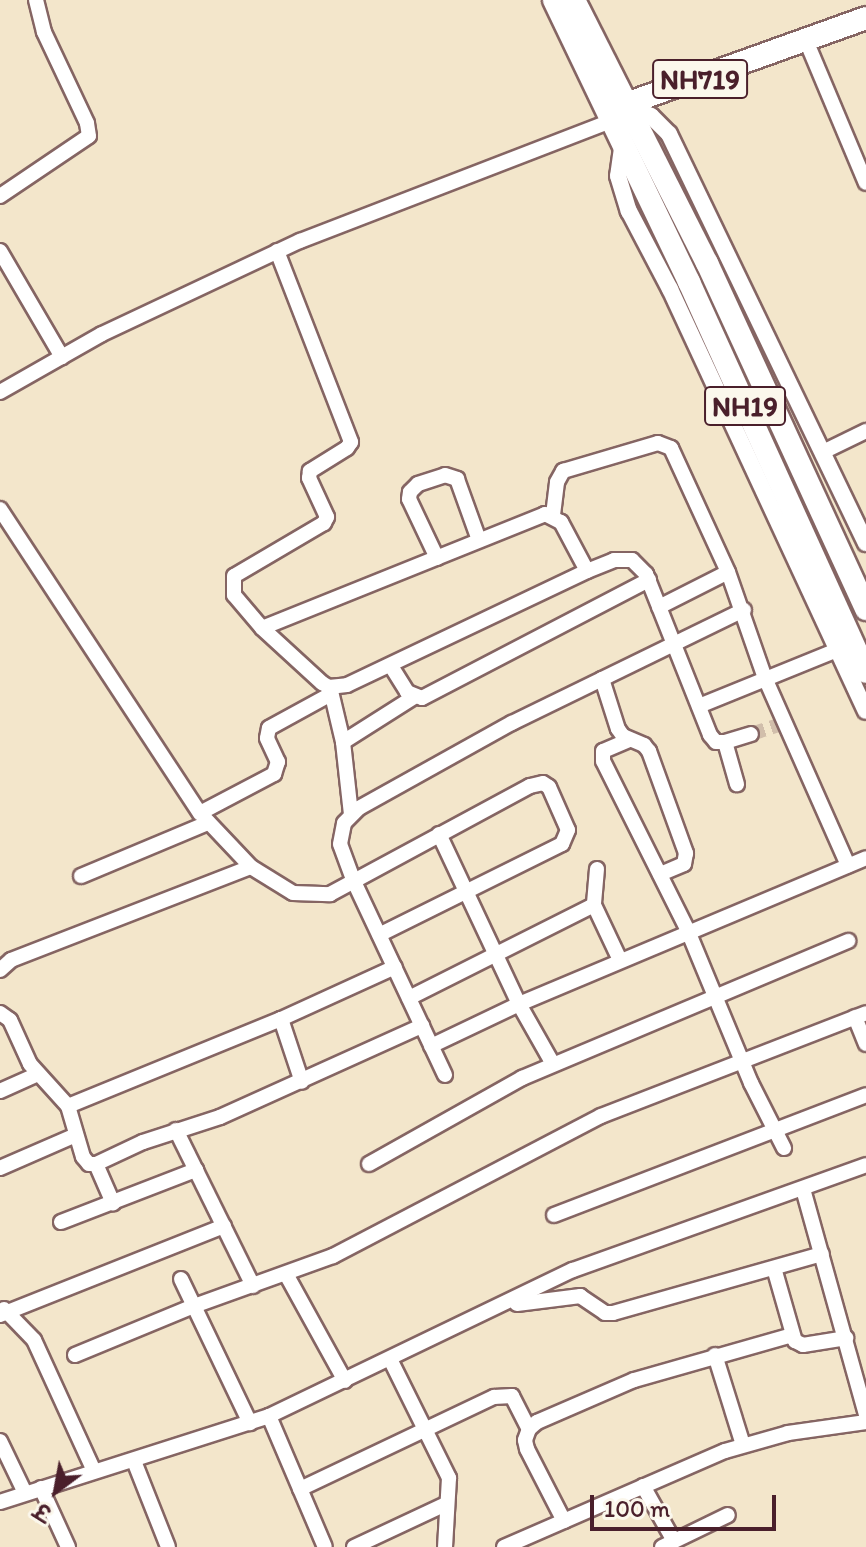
<!DOCTYPE html>
<html>
<head>
<meta charset="utf-8">
<style>
  body { margin:0 }
  #map { position:relative; width:866px; height:1547px; overflow:hidden; background:#f3e6cb; font-family:Itim,"Playpen Sans Deva",sans-serif }
  div>[style] { position:absolute }
  [style*='--x'] { left:calc(var(--x)*1px); top:calc(var(--y)*1px); width:calc(var(--w)*1px); rotate:calc(var(--a)*1deg) }
  .minor-tunnel>* { height:14px; margin-top:-7px; transform-origin:0; background:repeating-linear-gradient(90deg,#d1beab 0 14px,transparent 0 21px) }
  .roads { filter:drop-shadow(2px 0 #856563) drop-shadow(-2px 0 #856563) drop-shadow(0 2px #856563) drop-shadow(0 -2px #856563) }
  .minor>* { height:14px; margin:-7px; padding:0 7px; transform-origin:7px; border-radius:7px; background:#fff }
  .tertiary>* { height:16px; margin:-8px; padding:0 8px; transform-origin:8px; border-radius:8px; background:#fff }
  .trunk>* { height:22px; margin:-11px; padding:0 11px; transform-origin:11px; border-radius:11px; background:#fff }
  span { translate:-50% -50%; white-space:nowrap; text-align:center; line-height:1.15; -webkit-text-stroke:6px #fbf7ec; paint-order:stroke }
  .shield-label span { padding:2px 6px; background:#fbf7ec; border:2px solid; border-radius:6px; -webkit-text-stroke-width:0 }
  .shield-label { font-size:28px; color:#4a1f2b; font-weight:700 }
  .north { position:absolute; left:16px; top:1451px; width:80px; height:80px; -webkit-text-stroke:6px #fbf7ec; paint-order:stroke; rotate:212deg; font-size:22px; font-weight:700; line-height:32px; text-align:center; color:#4a1f2b }
  .north::after { content:''; display:block; margin:auto; width:28px; height:36px; background:#4a1f2b; clip-path:polygon(50% 0,100% 100%,50% 72%,0 100%) }
  .scale { position:absolute; left:590px; top:1495px; width:186px; height:36px; box-sizing:border-box; border:4px solid #4a1f2b; border-top:0; padding-left:10px; font-size:24px; line-height:28px; white-space:nowrap; color:#4a1f2b; -webkit-text-stroke:6px #fbf7ec; paint-order:stroke }
</style>
</head>
<body>
<div id="map">
  <div class="minor-tunnel">
    <div style="--x:751;--y:734;--w:28;--a:-18"></div>
  </div>
  <div class="roads">
    <div class="minor">
      <div style="--x:810;--y:50;--w:144;--a:67.2"></div>
      <div style="--x:0;--y:196;--w:107;--a:-34"></div>
      <div style="--x:89;--y:136;--w:13;--a:-99"></div>
      <div style="--x:87;--y:123;--w:101;--a:-115.3"></div>
      <div style="--x:44;--y:32;--w:33;--a:-104"></div>
      <div style="--x:0;--y:251;--w:123;--a:59.7"></div>
      <div style="--x:277;--y:251;--w:205;--a:68.8"></div>
      <div style="--x:351;--y:442;--w:7;--a:124"></div>
      <div style="--x:347;--y:448;--w:44;--a:148.1"></div>
      <div style="--x:310;--y:471;--w:7;--a:98"></div>
      <div style="--x:309;--y:478;--w:43;--a:65.2"></div>
      <div style="--x:327;--y:517;--w:7;--a:117"></div>
      <div style="--x:324;--y:523;--w:104;--a:149.5"></div>
      <div style="--x:234;--y:576;--w:19;--a:90"></div>
      <div style="--x:234;--y:595;--w:43;--a:49.7"></div>
      <div style="--x:262;--y:628;--w:81;--a:42.5"></div>
      <div style="--x:322;--y:683;--w:8;--a:30"></div>
      <div style="--x:329;--y:687;--w:18;--a:-6"></div>
      <div style="--x:347;--y:685;--w:266;--a:-25.4"></div>
      <div style="--x:587;--y:571;--w:29;--a:-22"></div>
      <div style="--x:614;--y:560;--w:18;--a:0"></div>
      <div style="--x:632;--y:560;--w:20;--a:45"></div>
      <div style="--x:646;--y:574;--w:173;--a:68.3"></div>
      <div style="--x:710;--y:735;--w:9;--a:49"></div>
      <div style="--x:716;--y:742;--w:9;--a:0"></div>
      <div style="--x:725;--y:742;--w:27;--a:-17"></div>
      <div style="--x:0;--y:392;--w:117;--a:-29.6"></div>
      <div style="--x:102;--y:334;--w:219;--a:-25.2"></div>
      <div style="--x:300;--y:241;--w:336;--a:-21.1"></div>
      <div style="--x:823;--y:452;--w:48;--a:-26"></div>
      <div style="--x:0;--y:509;--w:364;--a:56.7"></div>
      <div style="--x:200;--y:813;--w:74;--a:46.6"></div>
      <div style="--x:251;--y:867;--w:49;--a:31.8"></div>
      <div style="--x:293;--y:893;--w:37;--a:2"></div>
      <div style="--x:330;--y:894;--w:227;--a:-28.4"></div>
      <div style="--x:530;--y:786;--w:13;--a:-13"></div>
      <div style="--x:543;--y:783;--w:7;--a:34"></div>
      <div style="--x:549;--y:787;--w:47;--a:66.2"></div>
      <div style="--x:568;--y:830;--w:15;--a:113"></div>
      <div style="--x:562;--y:844;--w:204;--a:153.6"></div>
      <div style="--x:553;--y:515;--w:33;--a:-83"></div>
      <div style="--x:557;--y:482;--w:13;--a:-61"></div>
      <div style="--x:563;--y:471;--w:99;--a:-16.4"></div>
      <div style="--x:658;--y:443;--w:14;--a:21"></div>
      <div style="--x:671;--y:448;--w:136;--a:65.3"></div>
      <div style="--x:728;--y:572;--w:112;--a:70.8"></div>
      <div style="--x:765;--y:678;--w:205;--a:66.1"></div>
      <div style="--x:437;--y:558;--w:65;--a:-115.4"></div>
      <div style="--x:409;--y:499;--w:7;--a:-82"></div>
      <div style="--x:410;--y:492;--w:11;--a:-45"></div>
      <div style="--x:418;--y:484;--w:28;--a:-18"></div>
      <div style="--x:445;--y:475;--w:13;--a:18"></div>
      <div style="--x:457;--y:479;--w:65;--a:70.2"></div>
      <div style="--x:659;--y:607;--w:77;--a:-26.9"></div>
      <div style="--x:262;--y:628;--w:305;--a:-21.9"></div>
      <div style="--x:545;--y:514;--w:18;--a:27"></div>
      <div style="--x:561;--y:522;--w:55;--a:62"></div>
      <div style="--x:391;--y:666;--w:31;--a:58"></div>
      <div style="--x:407;--y:692;--w:16;--a:22"></div>
      <div style="--x:422;--y:698;--w:256;--a:-27.5"></div>
      <div style="--x:602;--y:679;--w:52;--a:72.3"></div>
      <div style="--x:618;--y:729;--w:9;--a:54"></div>
      <div style="--x:623;--y:736;--w:23;--a:23"></div>
      <div style="--x:644;--y:745;--w:8;--a:50"></div>
      <div style="--x:649;--y:751;--w:109;--a:70.1"></div>
      <div style="--x:686;--y:853;--w:11;--a:100"></div>
      <div style="--x:684;--y:864;--w:26;--a:157"></div>
      <div style="--x:330;--y:687;--w:57;--a:76.7"></div>
      <div style="--x:343;--y:742;--w:72;--a:83.7"></div>
      <div style="--x:699;--y:706;--w:149;--a:-22.1"></div>
      <div style="--x:629;--y:740;--w:28;--a:157"></div>
      <div style="--x:603;--y:751;--w:10;--a:90"></div>
      <div style="--x:603;--y:761;--w:190;--a:63.4"></div>
      <div style="--x:688;--y:931;--w:165;--a:67.5"></div>
      <div style="--x:751;--y:1083;--w:73;--a:63.1"></div>
      <div style="--x:343;--y:742;--w:84;--a:-32.4"></div>
      <div style="--x:725;--y:742;--w:44;--a:74.1"></div>
      <div style="--x:200;--y:813;--w:84;--a:-27.8"></div>
      <div style="--x:274;--y:774;--w:13;--a:-72"></div>
      <div style="--x:278;--y:762;--w:26;--a:-115"></div>
      <div style="--x:267;--y:738;--w:10;--a:-79"></div>
      <div style="--x:269;--y:728;--w:71;--a:-28.7"></div>
      <div style="--x:439;--y:834;--w:188;--a:64.8"></div>
      <div style="--x:519;--y:1004;--w:69;--a:60.5"></div>
      <div style="--x:597;--y:869;--w:36;--a:95"></div>
      <div style="--x:594;--y:905;--w:61;--a:64.7"></div>
      <div style="--x:81;--y:876;--w:138;--a:-22.7"></div>
      <div style="--x:0;--y:970;--w:15;--a:-42"></div>
      <div style="--x:11;--y:960;--w:257;--a:-21.2"></div>
      <div style="--x:409;--y:998;--w:207;--a:-26.7"></div>
      <div style="--x:0;--y:1013;--w:12;--a:35"></div>
      <div style="--x:10;--y:1020;--w:48;--a:65.6"></div>
      <div style="--x:30;--y:1064;--w:57;--a:47.9"></div>
      <div style="--x:68;--y:1106;--w:53;--a:73.6"></div>
      <div style="--x:83;--y:1157;--w:9;--a:49"></div>
      <div style="--x:89;--y:1164;--w:7;--a:0"></div>
      <div style="--x:96;--y:1164;--w:52;--a:-25.1"></div>
      <div style="--x:143;--y:1142;--w:81;--a:-18"></div>
      <div style="--x:220;--y:1117;--w:222;--a:-24.3"></div>
      <div style="--x:855;--y:1017;--w:29;--a:68"></div>
      <div style="--x:281;--y:1019;--w:66;--a:71.6"></div>
      <div style="--x:431;--y:1046;--w:98;--a:-25.5"></div>
      <div style="--x:519;--y:1004;--w:376;--a:-22.8"></div>
      <div style="--x:445;--y:1075;--w:213;--a:-115.2"></div>
      <div style="--x:354;--y:882;--w:40;--a:-110.2"></div>
      <div style="--x:340;--y:844;--w:21;--a:-79"></div>
      <div style="--x:344;--y:823;--w:21;--a:-45"></div>
      <div style="--x:359;--y:808;--w:175;--a:-29.1"></div>
      <div style="--x:512;--y:723;--w:258;--a:-26"></div>
      <div style="--x:0;--y:1091;--w:42;--a:-24.1"></div>
      <div style="--x:68;--y:1106;--w:230;--a:-22.2"></div>
      <div style="--x:281;--y:1019;--w:125;--a:-24.5"></div>
      <div style="--x:176;--y:1130;--w:174;--a:63.7"></div>
      <div style="--x:96;--y:1164;--w:43;--a:66.4"></div>
      <div style="--x:369;--y:1164;--w:176;--a:-29.3"></div>
      <div style="--x:522;--y:1078;--w:354;--a:-22.8"></div>
      <div style="--x:0;--y:1168;--w:83;--a:-23.5"></div>
      <div style="--x:803;--y:1189;--w:235;--a:74.4"></div>
      <div style="--x:554;--y:1215;--w:334;--a:-21"></div>
      <div style="--x:61;--y:1222;--w:145;--a:-21.1"></div>
      <div style="--x:774;--y:1268;--w:76;--a:74"></div>
      <div style="--x:795;--y:1341;--w:9;--a:27"></div>
      <div style="--x:803;--y:1345;--w:44;--a:-9.2"></div>
      <div style="--x:286;--y:1274;--w:122;--a:61.1"></div>
      <div style="--x:181;--y:1279;--w:160;--a:64.4"></div>
      <div style="--x:517;--y:1304;--w:64;--a:-7.2"></div>
      <div style="--x:580;--y:1296;--w:30;--a:34"></div>
      <div style="--x:605;--y:1313;--w:8;--a:0"></div>
      <div style="--x:613;--y:1313;--w:217;--a:-15.8"></div>
      <div style="--x:4;--y:1309;--w:43;--a:45.9"></div>
      <div style="--x:34;--y:1340;--w:144;--a:65.4"></div>
      <div style="--x:0;--y:1315;--w:241;--a:-21.7"></div>
      <div style="--x:75;--y:1355;--w:129;--a:-22.4"></div>
      <div style="--x:194;--y:1306;--w:148;--a:-19.8"></div>
      <div style="--x:333;--y:1256;--w:302;--a:-27.6"></div>
      <div style="--x:601;--y:1116;--w:284;--a:-21.2"></div>
      <div style="--x:715;--y:1355;--w:94;--a:72.7"></div>
      <div style="--x:390;--y:1359;--w:133;--a:63.6"></div>
      <div style="--x:449;--y:1478;--w:69;--a:93.3"></div>
      <div style="--x:269;--y:1416;--w:142;--a:66.9"></div>
      <div style="--x:0;--y:1441;--w:58;--a:64.3"></div>
      <div style="--x:134;--y:1461;--w:92;--a:68.4"></div>
      <div style="--x:643;--y:1486;--w:63;--a:60.6"></div>
      <div style="--x:41;--y:1488;--w:65;--a:65.4"></div>
      <div style="--x:300;--y:1489;--w:215;--a:-25.4"></div>
      <div style="--x:494;--y:1397;--w:18;--a:-3"></div>
      <div style="--x:512;--y:1396;--w:37;--a:63"></div>
      <div style="--x:0;--y:1502;--w:282;--a:-17.7"></div>
      <div style="--x:269;--y:1416;--w:337;--a:-25.7"></div>
      <div style="--x:573;--y:1270;--w:311;--a:-19.7"></div>
      <div style="--x:564;--y:1521;--w:81;--a:-117.2"></div>
      <div style="--x:527;--y:1449;--w:9;--a:-103"></div>
      <div style="--x:525;--y:1440;--w:12;--a:-70"></div>
      <div style="--x:529;--y:1429;--w:11;--a:-41"></div>
      <div style="--x:537;--y:1422;--w:106;--a:-23.4"></div>
      <div style="--x:634;--y:1380;--w:164;--a:-15.9"></div>
      <div style="--x:354;--y:1547;--w:102;--a:-25.1"></div>
      <div style="--x:504;--y:1547;--w:241;--a:-23.5"></div>
      <div style="--x:725;--y:1451;--w:66;--a:-15.9"></div>
      <div style="--x:788;--y:1433;--w:79;--a:-8"></div>
      <div style="--x:662;--y:1547;--w:73;--a:-25.9"></div>
    </div>
    <div class="tertiary">
      <div style="--x:626;--y:104;--w:28;--a:26"></div>
      <div style="--x:651;--y:116;--w:25;--a:45"></div>
      <div style="--x:669;--y:134;--w:454;--a:64.3"></div>
      <div style="--x:623;--y:141;--w:35;--a:98"></div>
      <div style="--x:618;--y:176;--w:37;--a:73"></div>
      <div style="--x:629;--y:211;--w:88;--a:62.3"></div>
      <div style="--x:670;--y:289;--w:465;--a:65.1"></div>
    </div>
    <div class="trunk">
      <div style="--x:554;--y:0;--w:313;--a:64.4"></div>
      <div style="--x:689;--y:282;--w:428;--a:65.6"></div>
      <div style="--x:574;--y:0;--w:295;--a:63.2"></div>
      <div style="--x:707;--y:263;--w:381;--a:65.3"></div>
      <div style="--x:626;--y:104;--w:255;--a:-19.7"></div>
    </div>
  </div>
  <div class="shield-label">
    <span style="left:700px;top:79px">NH719</span>
    <span style="left:745px;top:406px">NH19</span>
  </div>
  <div class="north">उ</div>
  <div class="scale">100 m</div>
</div>
</body>
</html>
